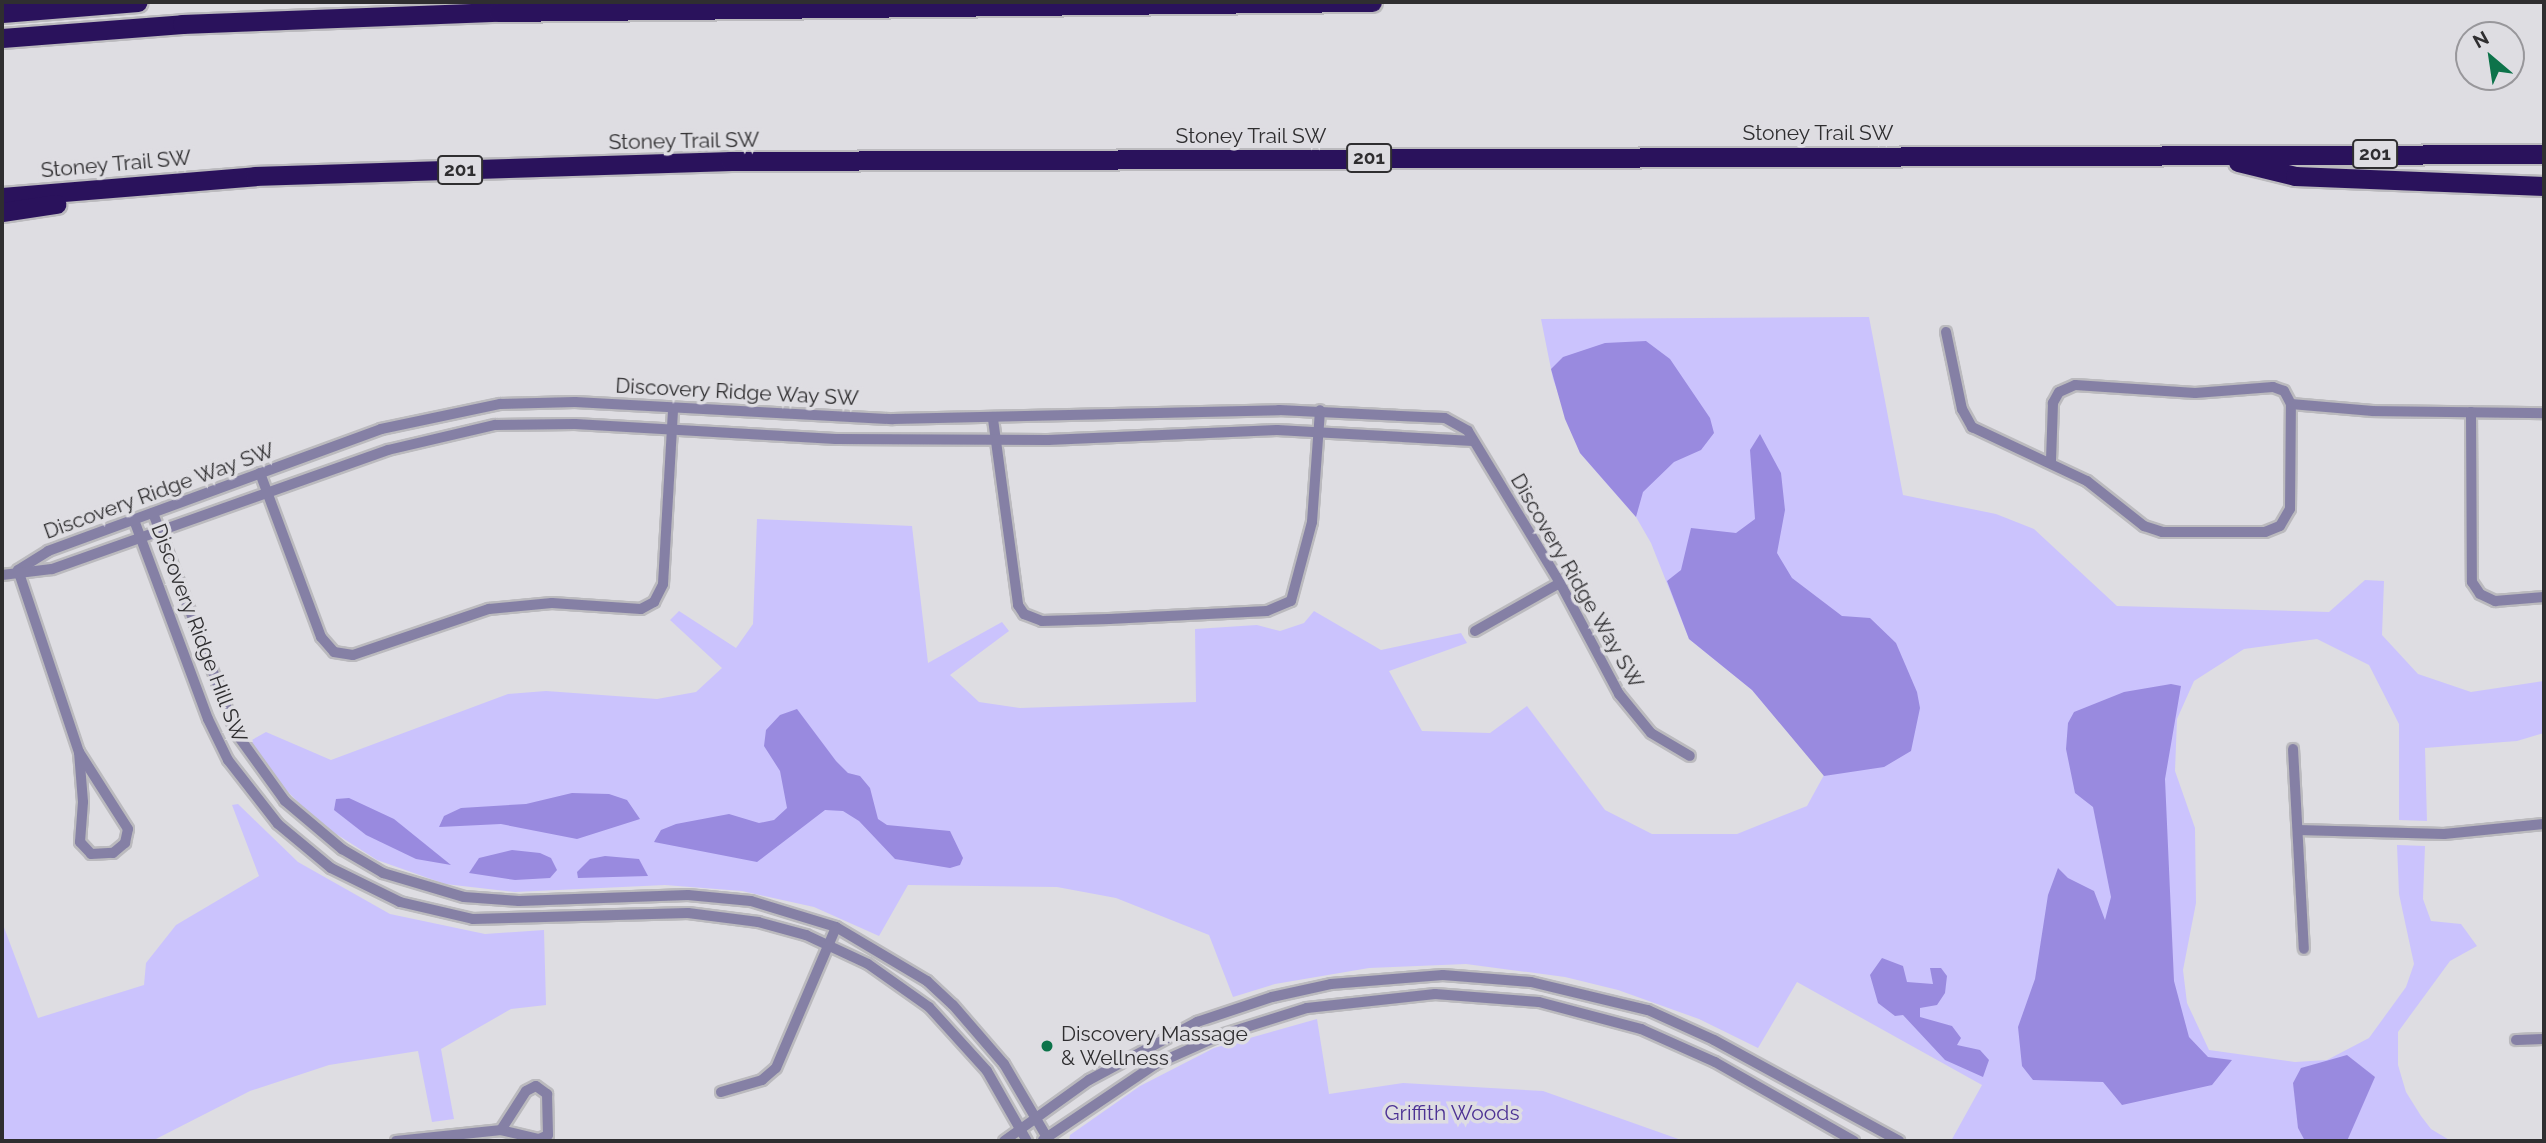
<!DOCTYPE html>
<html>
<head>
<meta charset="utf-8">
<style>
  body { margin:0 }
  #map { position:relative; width:2546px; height:1143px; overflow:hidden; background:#dedde2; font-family:Raleway,sans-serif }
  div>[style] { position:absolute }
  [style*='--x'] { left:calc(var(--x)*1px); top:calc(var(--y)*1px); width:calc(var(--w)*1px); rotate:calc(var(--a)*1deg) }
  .green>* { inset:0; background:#cbc3fd }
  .forest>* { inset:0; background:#998adf }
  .roads { filter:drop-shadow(2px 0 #bbbabe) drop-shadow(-2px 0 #bbbabe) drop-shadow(0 2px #bbbabe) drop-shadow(0 -2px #bbbabe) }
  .minor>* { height:10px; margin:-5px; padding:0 5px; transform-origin:5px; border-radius:5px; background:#8580a5 }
  .motorway>* { height:19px; margin:-9.5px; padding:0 9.5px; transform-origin:9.5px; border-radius:9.5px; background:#2a125c }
  .dots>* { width:19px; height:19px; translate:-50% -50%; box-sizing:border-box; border:4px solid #dedde2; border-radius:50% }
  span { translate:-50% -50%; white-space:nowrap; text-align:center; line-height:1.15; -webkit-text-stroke:7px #dedde2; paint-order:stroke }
  .shield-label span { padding:2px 5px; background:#dedde2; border:2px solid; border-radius:5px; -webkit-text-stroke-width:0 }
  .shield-label { font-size:19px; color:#2f2e30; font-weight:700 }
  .street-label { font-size:21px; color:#2f2e30 }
  .poi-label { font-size:21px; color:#2f2e30 }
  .left { translate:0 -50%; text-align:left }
  .park-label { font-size:21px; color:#4d3294 }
  .frame { position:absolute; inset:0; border:4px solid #2f2e30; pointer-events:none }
  .north { position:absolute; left:2455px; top:21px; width:70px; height:70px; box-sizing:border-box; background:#dedde2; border:2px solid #98979b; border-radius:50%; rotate:331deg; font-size:19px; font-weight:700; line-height:28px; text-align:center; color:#2f2e30 }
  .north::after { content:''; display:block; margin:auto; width:24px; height:32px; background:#0d734a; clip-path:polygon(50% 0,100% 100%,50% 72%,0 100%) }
</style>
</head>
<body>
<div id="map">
  <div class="green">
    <div style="clip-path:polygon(1869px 317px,1903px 495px,1996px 514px,2034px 529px,2117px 606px,2329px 612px,2365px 580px,2384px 581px,2382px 635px,2418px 674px,2471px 692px,2544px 681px,2544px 733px,2517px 741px,2425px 748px,2427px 821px,2399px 820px,2399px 724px,2369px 665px,2317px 639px,2244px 649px,2194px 681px,2177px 719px,2175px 771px,2195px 828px,2196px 903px,2183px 970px,2187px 1003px,2209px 1050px,2295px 1062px,2327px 1060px,2369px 1038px,2406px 987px,2414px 964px,2399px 894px,2397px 845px,2425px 846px,2423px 899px,2431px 921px,2461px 924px,2477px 946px,2450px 961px,2398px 1032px,2398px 1065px,2406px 1092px,2421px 1116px,2431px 1129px,2451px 1141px,1951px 1141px,1982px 1085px,1797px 982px,1758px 1048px,1699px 1019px,1618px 990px,1565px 977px,1466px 964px,1369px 968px,1275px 984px,1233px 997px,1209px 935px,1116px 898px,1057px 887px,908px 885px,879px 936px,814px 907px,742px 891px,665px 885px,515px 892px,445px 884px,377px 860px,319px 823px,273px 777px,250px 741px,266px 732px,331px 760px,508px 694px,546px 691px,657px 699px,696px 692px,722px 668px,670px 620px,679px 611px,736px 648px,753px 624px,757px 519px,912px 526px,928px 663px,1002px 622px,1009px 631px,950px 675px,979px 702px,1020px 708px,1196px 702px,1195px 629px,1257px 625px,1280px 631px,1304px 623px,1314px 611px,1381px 650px,1461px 633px,1467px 643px,1389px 671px,1422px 731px,1490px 733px,1527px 706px,1605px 810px,1652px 834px,1737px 834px,1807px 806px,1824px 775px,1752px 690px,1689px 639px,1651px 543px,1636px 517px,1580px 453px,1553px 379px,1541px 319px)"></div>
    <div style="clip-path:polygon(238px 804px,298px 862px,390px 914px,485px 934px,544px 930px,546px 1005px,511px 1009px,441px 1049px,454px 1119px,432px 1122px,418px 1051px,329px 1065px,250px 1091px,152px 1141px,2px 1141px,2px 922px,38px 1018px,144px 985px,146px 963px,176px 925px,259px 876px,232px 805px)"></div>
    <div style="clip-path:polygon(1317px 1019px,1329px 1094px,1403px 1083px,1543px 1091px,1684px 1141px,1069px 1141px,1070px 1135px,1140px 1086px,1214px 1048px)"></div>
  </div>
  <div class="forest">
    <div style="clip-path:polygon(1646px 341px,1670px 359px,1710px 418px,1714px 433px,1701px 450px,1674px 462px,1643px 492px,1636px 517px,1580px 453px,1565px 419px,1551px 369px,1563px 357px,1605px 343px)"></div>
    <div style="clip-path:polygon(1760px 434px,1781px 473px,1785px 510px,1777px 553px,1792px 578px,1842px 616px,1870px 618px,1896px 643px,1917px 692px,1920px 708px,1911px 751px,1884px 767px,1824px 776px,1752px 690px,1689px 639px,1667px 581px,1681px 570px,1691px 528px,1736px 533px,1755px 519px,1750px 450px)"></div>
    <div style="clip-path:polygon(2171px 684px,2181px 686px,2165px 779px,2174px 981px,2189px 1037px,2208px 1057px,2232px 1060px,2212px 1085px,2122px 1105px,2103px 1082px,2033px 1080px,2022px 1066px,2018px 1027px,2035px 979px,2048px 895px,2058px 868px,2068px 878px,2094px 891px,2105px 920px,2111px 897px,2093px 807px,2075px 793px,2066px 749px,2068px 723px,2074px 712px,2124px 692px)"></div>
    <div style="clip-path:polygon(797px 709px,836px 761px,848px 773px,860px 776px,870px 788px,878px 819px,887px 825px,950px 831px,963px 858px,960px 865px,950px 868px,895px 859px,859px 821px,843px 811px,825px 810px,757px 862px,654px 842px,661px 830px,676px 824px,729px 814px,759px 823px,774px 820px,787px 808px,780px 771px,764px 746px,766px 730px,780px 715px)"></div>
    <div style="clip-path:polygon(572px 793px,609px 794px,627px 800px,640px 819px,577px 839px,501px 824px,439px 827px,444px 816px,461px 808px,526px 804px)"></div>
    <div style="clip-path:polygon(349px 798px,394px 819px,451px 865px,416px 859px,366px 835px,334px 810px,336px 799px)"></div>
    <div style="clip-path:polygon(512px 850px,540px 853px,551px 858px,557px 870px,550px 878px,515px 880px,469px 873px,479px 858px)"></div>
    <div style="clip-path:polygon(605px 856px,639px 859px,648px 876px,578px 878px,577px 872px,590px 859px)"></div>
    <div style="clip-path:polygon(1882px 958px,1903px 966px,1907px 982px,1933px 984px,1930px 968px,1941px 968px,1947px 976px,1945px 993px,1937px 1005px,1920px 1008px,1920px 1017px,1952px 1026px,1961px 1038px,1957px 1045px,1980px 1050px,1989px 1060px,1983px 1077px,1945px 1060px,1903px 1015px,1895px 1016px,1878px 1003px,1870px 975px)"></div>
    <div style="clip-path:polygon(2347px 1055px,2375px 1077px,2347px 1141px,2305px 1141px,2298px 1128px,2293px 1083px,2301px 1068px)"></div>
  </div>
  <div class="roads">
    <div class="minor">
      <div style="--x:1946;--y:332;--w:79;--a:78.3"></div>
      <div style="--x:1962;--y:409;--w:21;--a:61"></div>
      <div style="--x:1972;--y:427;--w:127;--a:25.2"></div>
      <div style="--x:2087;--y:481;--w:73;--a:38.3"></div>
      <div style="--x:2144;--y:526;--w:19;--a:18"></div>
      <div style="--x:2162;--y:532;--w:103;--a:0"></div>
      <div style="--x:2265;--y:532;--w:16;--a:-22"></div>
      <div style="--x:2280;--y:526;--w:20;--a:-60"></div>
      <div style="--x:2290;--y:509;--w:105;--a:-89.5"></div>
      <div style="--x:2291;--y:404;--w:15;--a:-118"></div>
      <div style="--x:2284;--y:391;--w:12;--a:-160"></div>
      <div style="--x:2273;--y:387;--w:78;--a:175.6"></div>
      <div style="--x:2195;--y:393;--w:120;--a:-176.2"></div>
      <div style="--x:2075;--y:385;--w:17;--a:156"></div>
      <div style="--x:2059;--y:392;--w:13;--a:119"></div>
      <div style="--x:2053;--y:403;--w:58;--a:92"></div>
      <div style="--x:2291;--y:404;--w:82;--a:4.9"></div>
      <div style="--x:2373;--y:411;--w:171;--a:0.7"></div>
      <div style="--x:2471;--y:412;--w:170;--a:89.7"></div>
      <div style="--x:2472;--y:582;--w:14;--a:56"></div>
      <div style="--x:2480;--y:594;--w:17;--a:25"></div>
      <div style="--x:2495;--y:601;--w:49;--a:-4.7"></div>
      <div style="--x:993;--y:419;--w:188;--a:82.3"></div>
      <div style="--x:1018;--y:605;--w:11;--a:56"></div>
      <div style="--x:1024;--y:614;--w:19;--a:21"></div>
      <div style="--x:1042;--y:621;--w:67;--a:-1.7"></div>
      <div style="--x:1109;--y:619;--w:158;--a:-2.9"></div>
      <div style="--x:1267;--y:611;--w:26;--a:-23"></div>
      <div style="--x:1291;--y:601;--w:82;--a:-75.1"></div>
      <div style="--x:1312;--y:522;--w:112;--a:-85.9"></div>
      <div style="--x:260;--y:473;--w:175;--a:69.6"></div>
      <div style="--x:321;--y:637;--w:20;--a:49"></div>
      <div style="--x:334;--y:652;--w:19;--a:9"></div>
      <div style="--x:353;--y:655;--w:144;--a:-18.7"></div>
      <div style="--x:489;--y:609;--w:63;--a:-5.4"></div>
      <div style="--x:552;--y:603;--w:89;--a:3.9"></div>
      <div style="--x:641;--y:609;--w:15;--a:-28"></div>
      <div style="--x:654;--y:602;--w:20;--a:-63"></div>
      <div style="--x:663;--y:584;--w:175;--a:-86.7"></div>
      <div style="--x:153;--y:513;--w:235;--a:69.3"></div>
      <div style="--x:236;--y:733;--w:84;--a:54.2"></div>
      <div style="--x:285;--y:801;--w:75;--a:40.1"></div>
      <div style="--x:342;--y:849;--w:48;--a:30.3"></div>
      <div style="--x:383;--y:873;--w:84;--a:16.5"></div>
      <div style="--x:464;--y:897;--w:55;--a:4.2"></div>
      <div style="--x:519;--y:901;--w:169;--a:-2"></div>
      <div style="--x:688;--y:895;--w:63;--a:5.4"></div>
      <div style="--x:751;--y:901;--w:89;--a:17"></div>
      <div style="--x:836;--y:927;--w:106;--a:30.7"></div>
      <div style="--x:927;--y:981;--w:35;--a:43"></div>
      <div style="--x:953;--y:1005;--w:78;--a:49.2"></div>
      <div style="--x:1004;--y:1064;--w:89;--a:59.7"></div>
      <div style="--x:134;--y:520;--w:212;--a:69.6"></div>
      <div style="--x:208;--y:719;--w:46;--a:64"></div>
      <div style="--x:228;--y:760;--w:81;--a:52"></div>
      <div style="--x:278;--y:824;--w:69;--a:39.7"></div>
      <div style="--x:331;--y:868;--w:77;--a:26.2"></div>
      <div style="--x:400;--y:902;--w:75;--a:13.1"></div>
      <div style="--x:473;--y:919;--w:215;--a:-1.6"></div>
      <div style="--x:688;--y:913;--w:71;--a:7.3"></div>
      <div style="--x:758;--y:922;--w:50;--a:15.2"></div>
      <div style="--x:806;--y:935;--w:68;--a:25.1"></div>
      <div style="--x:868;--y:964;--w:75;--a:35.2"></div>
      <div style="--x:929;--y:1007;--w:86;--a:47.8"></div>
      <div style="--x:987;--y:1071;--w:81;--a:60.3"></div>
      <div style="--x:18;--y:570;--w:36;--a:-32"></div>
      <div style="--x:48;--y:551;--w:355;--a:-20.1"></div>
      <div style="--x:381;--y:429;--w:122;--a:-11.9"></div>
      <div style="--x:500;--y:404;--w:75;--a:-1.5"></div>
      <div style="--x:575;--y:402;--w:318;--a:3.1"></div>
      <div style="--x:893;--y:419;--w:386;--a:-1.3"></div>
      <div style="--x:1279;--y:410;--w:166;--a:2.8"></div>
      <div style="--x:1445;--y:418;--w:26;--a:29"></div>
      <div style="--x:1468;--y:431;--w:178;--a:58.8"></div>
      <div style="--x:1560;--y:583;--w:126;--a:62"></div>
      <div style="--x:1619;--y:694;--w:50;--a:50.6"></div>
      <div style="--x:1651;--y:733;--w:45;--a:30.5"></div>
      <div style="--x:18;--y:570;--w:192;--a:71.5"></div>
      <div style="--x:79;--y:752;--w:50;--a:85.4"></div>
      <div style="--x:83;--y:802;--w:40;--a:94.3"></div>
      <div style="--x:80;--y:842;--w:16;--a:47"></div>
      <div style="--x:91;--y:854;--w:22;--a:-3"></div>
      <div style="--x:113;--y:853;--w:16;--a:-40"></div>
      <div style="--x:125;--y:843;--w:14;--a:-78"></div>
      <div style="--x:128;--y:829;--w:91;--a:-122.5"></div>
      <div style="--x:2;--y:575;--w:50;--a:-6.8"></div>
      <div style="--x:52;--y:569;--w:356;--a:-19.5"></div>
      <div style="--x:388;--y:450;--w:110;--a:-13.2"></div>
      <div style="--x:495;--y:425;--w:80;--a:-0.7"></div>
      <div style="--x:575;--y:424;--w:261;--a:3.3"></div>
      <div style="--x:836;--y:439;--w:212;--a:0.3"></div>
      <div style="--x:1048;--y:440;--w:229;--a:-2.5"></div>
      <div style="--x:1277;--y:430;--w:196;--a:3.2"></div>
      <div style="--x:1475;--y:631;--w:98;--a:-29.5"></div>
      <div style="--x:2293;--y:749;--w:200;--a:86.9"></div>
      <div style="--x:2298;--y:830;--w:146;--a:1.6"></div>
      <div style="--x:2444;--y:834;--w:100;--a:-5.7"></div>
      <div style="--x:2516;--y:1040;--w:28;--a:-2"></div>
      <div style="--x:536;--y:1086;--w:14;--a:36"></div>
      <div style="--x:547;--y:1094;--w:41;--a:88.6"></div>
      <div style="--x:548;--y:1135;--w:10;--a:156"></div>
      <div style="--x:539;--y:1139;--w:39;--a:-167"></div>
      <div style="--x:501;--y:1130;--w:46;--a:-57.3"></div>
      <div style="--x:526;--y:1091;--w:11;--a:-27"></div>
      <div style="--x:721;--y:1092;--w:43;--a:-16.3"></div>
      <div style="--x:762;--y:1080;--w:18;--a:-41"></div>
      <div style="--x:776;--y:1068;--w:153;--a:-66.9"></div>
      <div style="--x:1043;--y:1140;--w:134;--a:-34"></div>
      <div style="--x:1154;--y:1065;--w:73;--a:-24.1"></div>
      <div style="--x:1221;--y:1035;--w:90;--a:-17.4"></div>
      <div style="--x:1307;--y:1008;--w:129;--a:-6.2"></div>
      <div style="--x:1435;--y:994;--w:104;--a:4.4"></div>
      <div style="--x:1539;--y:1002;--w:106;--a:14.8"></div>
      <div style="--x:1641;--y:1029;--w:81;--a:24"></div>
      <div style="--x:1715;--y:1062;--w:160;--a:29.6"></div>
      <div style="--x:396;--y:1141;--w:106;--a:-6"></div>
      <div style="--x:1004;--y:1141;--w:105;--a:-35.7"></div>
      <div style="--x:1089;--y:1080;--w:123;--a:-28.2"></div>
      <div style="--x:1197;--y:1022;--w:79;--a:-18.4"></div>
      <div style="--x:1272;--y:997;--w:60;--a:-12.4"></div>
      <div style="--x:1331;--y:984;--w:112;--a:-4.6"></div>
      <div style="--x:1443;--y:975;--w:88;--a:4.5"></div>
      <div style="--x:1531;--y:982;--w:120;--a:13.5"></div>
      <div style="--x:1648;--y:1010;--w:72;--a:24.4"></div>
      <div style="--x:1714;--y:1040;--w:211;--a:28.6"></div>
    </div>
    <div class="motorway">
      <div style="--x:2;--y:13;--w:136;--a:-4.6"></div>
      <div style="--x:2;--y:38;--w:181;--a:-4.4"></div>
      <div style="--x:182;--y:24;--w:316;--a:-2.2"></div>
      <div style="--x:498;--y:12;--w:874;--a:-0.66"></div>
      <div style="--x:2238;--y:162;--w:59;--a:13.8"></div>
      <div style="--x:2295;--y:176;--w:249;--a:2.3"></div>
      <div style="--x:2;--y:197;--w:254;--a:-4.7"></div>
      <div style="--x:255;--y:176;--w:475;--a:-1.8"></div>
      <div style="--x:730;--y:161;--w:1814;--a:-0.22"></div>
      <div style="--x:2;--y:212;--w:55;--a:-8.4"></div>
    </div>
  </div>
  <div class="dots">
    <div style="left:1047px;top:1046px;background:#0d734a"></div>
  </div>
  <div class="shield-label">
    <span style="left:2375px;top:154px">201</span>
    <span style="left:1369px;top:158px">201</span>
    <span style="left:460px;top:170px">201</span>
  </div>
  <div class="street-label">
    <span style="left:1818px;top:133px">Stoney Trail SW</span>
    <span style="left:1251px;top:136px">Stoney Trail SW</span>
    <span style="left:684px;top:141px;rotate:-1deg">Stoney Trail SW</span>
    <span style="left:116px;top:164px;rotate:-5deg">Stoney Trail SW</span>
    <span style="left:737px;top:392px;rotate:3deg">Discovery Ridge Way SW</span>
    <span style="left:159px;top:491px;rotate:-20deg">Discovery Ridge Way SW</span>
    <span style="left:1577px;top:581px;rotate:60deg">Discovery Ridge Way SW</span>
    <span style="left:199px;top:633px;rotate:69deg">Discovery Ridge Hill SW</span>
  </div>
  <div class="poi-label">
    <span class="left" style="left:1061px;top:1046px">Discovery Massage<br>&amp; Wellness</span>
  </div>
  <div class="park-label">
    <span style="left:1452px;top:1113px">Griffith Woods</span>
  </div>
  <div class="frame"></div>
  <div class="north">N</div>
</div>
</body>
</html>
